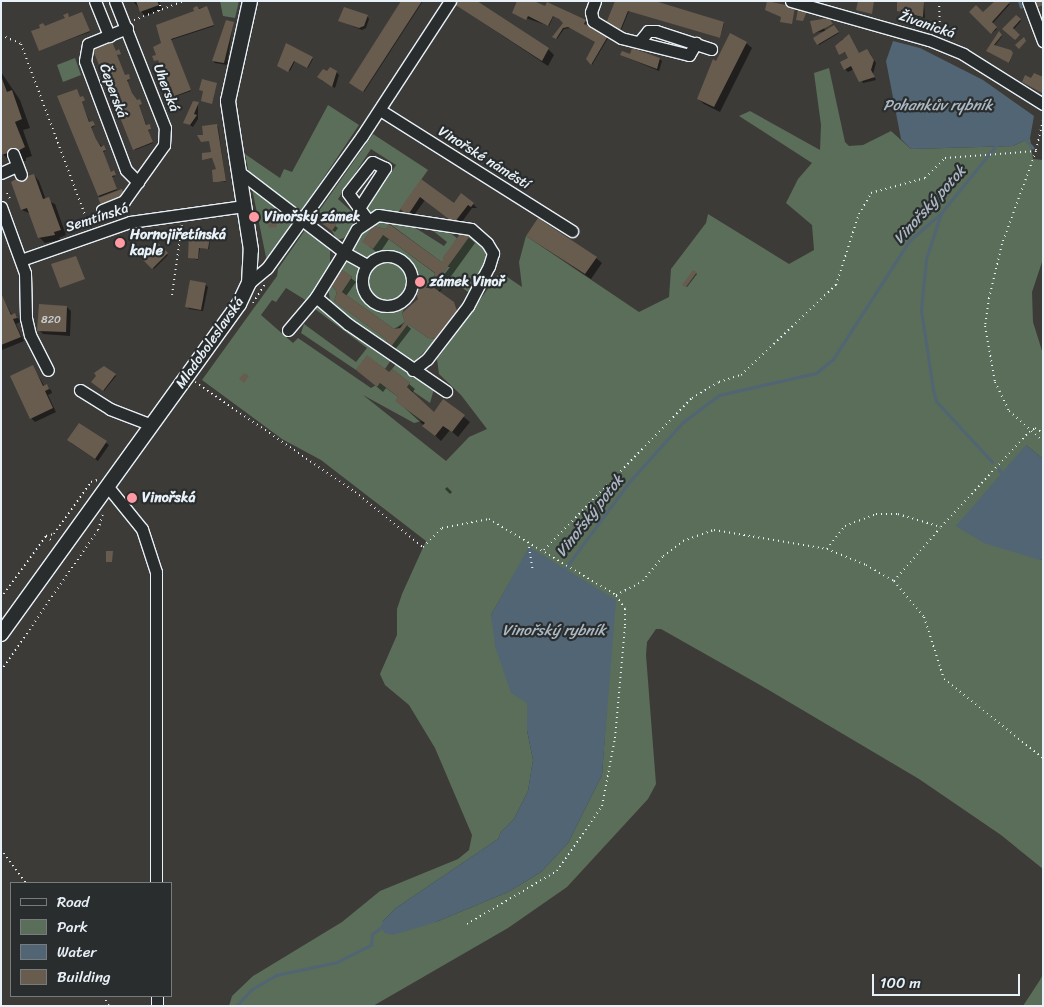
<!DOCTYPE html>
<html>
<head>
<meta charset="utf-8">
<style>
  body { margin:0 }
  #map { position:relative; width:1044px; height:1007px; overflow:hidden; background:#3d3b38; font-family:Sriracha,sans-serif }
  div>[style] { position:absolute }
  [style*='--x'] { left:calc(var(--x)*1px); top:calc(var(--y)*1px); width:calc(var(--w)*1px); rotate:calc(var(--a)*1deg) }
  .green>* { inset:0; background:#5a6e59 }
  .round { border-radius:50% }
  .water>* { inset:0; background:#526574 }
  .shadow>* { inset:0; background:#0007 }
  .stream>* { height:3px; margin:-1.5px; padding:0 1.5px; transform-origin:1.5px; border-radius:1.5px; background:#526574 }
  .building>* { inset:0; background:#685c4f }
  .path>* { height:2px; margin-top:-1px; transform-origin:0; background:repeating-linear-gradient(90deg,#e8f1f8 0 1px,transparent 0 5px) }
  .roads { filter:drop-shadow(1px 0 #e8f1f8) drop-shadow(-1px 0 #e8f1f8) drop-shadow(0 1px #e8f1f8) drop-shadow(0 -1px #e8f1f8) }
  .minor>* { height:11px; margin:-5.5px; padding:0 5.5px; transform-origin:5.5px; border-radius:5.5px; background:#2a2d2e }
  .minor>.ring { margin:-5.5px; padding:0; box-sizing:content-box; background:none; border:11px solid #2a2d2e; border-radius:50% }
  .major>* { height:14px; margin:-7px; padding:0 7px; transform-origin:7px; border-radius:7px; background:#2a2d2e }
  .dots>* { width:14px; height:14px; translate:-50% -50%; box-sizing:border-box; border:2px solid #2a2d2e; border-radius:50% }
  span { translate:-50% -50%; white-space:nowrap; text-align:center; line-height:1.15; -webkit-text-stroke:4.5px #2a2d2e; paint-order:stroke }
  .number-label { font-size:11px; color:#c8ccce }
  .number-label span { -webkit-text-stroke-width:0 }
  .street-label { font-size:14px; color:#e8f1f8 }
  .poi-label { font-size:14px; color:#e8f1f8; font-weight:700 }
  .left { translate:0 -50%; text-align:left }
  .water-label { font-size:15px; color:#acb9c3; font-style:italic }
  .frame { position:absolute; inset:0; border:2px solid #e8f1f8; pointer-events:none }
  .legend { position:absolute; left:10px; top:882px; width:162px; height:115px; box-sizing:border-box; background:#2a2d2e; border:1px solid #767b7f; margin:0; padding:6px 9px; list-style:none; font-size:15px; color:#e8f1f8 }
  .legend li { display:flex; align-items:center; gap:10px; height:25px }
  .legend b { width:25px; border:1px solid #767b7f }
  .scale { position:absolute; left:872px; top:974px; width:148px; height:22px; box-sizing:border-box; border:2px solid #e8f1f8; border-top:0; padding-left:6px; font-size:15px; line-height:18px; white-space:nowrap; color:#e8f1f8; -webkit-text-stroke:4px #2a2d2e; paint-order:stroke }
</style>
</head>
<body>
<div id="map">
  <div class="green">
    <div style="clip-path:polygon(220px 1px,239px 1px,235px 18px,223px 16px)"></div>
    <div style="clip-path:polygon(75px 58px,81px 75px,63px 82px,57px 65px)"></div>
    <div style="clip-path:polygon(evenodd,829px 68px,845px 142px,849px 146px,863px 145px,891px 131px,911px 149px,1013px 146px,1030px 138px,1033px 159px,1043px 160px,1043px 259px,1032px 292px,1033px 322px,1043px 354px,1043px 459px,1026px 445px,1040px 560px,1043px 559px,1043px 869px,1001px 835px,919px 779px,767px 689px,661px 629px,656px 629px,647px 642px,646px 655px,656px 784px,648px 799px,567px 887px,508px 928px,373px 1006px,229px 1006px,232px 996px,253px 976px,342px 922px,380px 891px,458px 859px,469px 850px,472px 835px,435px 748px,409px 705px,385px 685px,380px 674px,397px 635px,397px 609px,402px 594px,426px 541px,321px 460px,282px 439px,202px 380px,277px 276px,278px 269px,305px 230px,330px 247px,330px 267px,307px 301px,286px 288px,276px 302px,272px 300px,261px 315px,293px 343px,298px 338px,371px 388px,380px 383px,398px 397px,396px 401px,422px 421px,414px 423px,363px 395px,446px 461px,469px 437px,487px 429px,461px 395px,439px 374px,437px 359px,500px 272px,522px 287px,519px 262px,526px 236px,639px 312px,669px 297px,671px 269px,706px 223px,708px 214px,789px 264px,814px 250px,812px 225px,786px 203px,798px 179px,812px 163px,739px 116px,750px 111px,820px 150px,821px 125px,814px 73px,829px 68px,530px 547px,610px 663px,602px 775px,568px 843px,541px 872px,508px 892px,436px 922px,383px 921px,396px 908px,498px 839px,501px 832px,514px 819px,528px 791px,533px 760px,527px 730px,527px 703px,491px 615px,530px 547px)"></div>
    <div style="clip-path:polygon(328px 105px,359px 125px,267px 262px,245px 154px,280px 178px,284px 169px,292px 172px)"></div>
    <div style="clip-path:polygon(373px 134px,428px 170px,397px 214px,369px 215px,366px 211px,396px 165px,371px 149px,338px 199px,361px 220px,344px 238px,337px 240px,332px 231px,336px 225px,324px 216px,320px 222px,314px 218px)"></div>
    <div style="clip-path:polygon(393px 218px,386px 229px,374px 226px,363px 241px,383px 235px,435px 273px,431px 286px,416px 293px,414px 271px,403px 258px,385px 253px,369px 261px,351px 252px,350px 242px,370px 220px)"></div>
    <div style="clip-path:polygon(394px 219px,406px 222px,444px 246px,447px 242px,427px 226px,443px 228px,457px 238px,443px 263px,390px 224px)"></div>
    <div style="clip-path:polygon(472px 233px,481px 241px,488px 256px,470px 293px,451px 281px,438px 291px,433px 287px)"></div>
    <div style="clip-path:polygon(344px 254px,362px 267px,360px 286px,365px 299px,383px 309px,407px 303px,402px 313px,405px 322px,394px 329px,342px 292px,352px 277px,342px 270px,331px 285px,337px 292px,334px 301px,387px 340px,384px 344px,408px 324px,428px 338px,437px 339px,414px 362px,406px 362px,331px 305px,327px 283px)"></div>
    <div class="round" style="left:364px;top:259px;width:46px;height:46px"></div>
    <div style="clip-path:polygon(319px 303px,391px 360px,385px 369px,367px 356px,356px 370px,301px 333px,304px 324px,356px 362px,367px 348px,315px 309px)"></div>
    <div style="clip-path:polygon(396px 364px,434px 389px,430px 403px,407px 387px,410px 383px,392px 369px)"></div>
    <div style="clip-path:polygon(1043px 974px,1043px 1006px,1023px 1006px,1040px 980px)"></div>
  </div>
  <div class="water">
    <div style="clip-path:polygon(893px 41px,920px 48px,983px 80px,1034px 116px,1030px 138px,1013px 146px,911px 149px,901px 139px,886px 61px)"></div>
    <div style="clip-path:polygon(1026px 445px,1043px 459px,1043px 559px,1040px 560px,984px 543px,956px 526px)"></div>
    <div style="clip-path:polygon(529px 547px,616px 600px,602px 775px,568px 843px,541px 872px,508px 892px,436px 922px,393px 935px,385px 933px,381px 927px,383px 921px,396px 908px,498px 839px,501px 832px,514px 819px,528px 791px,533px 760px,527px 730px,527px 703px,511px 693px,495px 646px,491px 615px)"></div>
  </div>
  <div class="shadow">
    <div style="clip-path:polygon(133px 1px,159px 1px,162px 9px,145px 16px)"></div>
    <div style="clip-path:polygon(403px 1px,423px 1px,364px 92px,351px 82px)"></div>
    <div style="clip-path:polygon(475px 1px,548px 49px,554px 55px,548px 66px,455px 4px)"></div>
    <div style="clip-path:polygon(616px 1px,724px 23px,724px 24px,720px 38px,629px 11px,620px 33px)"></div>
    <div style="clip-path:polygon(899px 1px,924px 3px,925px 18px,901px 13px)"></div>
    <div style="clip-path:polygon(997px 1px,1010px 4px,992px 24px,997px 29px,992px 33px,971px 12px,983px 14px)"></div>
    <div style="clip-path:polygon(548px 4px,586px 21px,585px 26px,608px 38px,592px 65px,587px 59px,597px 42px,570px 28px,564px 29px,557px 39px,553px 36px,564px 23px,554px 15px,549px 26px,514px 14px,546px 8px)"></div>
    <div style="clip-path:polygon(206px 7px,214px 26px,171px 40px,191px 91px,174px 97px,169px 85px,165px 85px,167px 81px,159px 60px,155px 60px,163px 44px,196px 12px,194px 9px)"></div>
    <div style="clip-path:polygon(82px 14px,90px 32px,40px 50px,41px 29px,66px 19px,68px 15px,70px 18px)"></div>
    <div style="clip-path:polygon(367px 16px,369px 19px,366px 28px,362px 30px,340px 21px)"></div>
    <div style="clip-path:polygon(1016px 16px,1021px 21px,1013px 30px,1020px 36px,1015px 38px,1004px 29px)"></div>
    <div style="clip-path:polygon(829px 19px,833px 25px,824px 27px,825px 31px,814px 33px)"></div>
    <div style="clip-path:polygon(233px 23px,227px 65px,215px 63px,213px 61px)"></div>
    <div style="clip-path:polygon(834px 27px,839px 33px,819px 45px,818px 44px)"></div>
    <div style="clip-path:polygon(999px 33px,1002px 36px,994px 47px,1011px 53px,1010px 63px,988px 52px)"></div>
    <div style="clip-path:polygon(849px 36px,859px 54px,867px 51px,870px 53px,876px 63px,873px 74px,876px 80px,863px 83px,854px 69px,848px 72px,845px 69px,842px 63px,850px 59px,847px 52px,840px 54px,845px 49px,841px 40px)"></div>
    <div style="clip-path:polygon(746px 43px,752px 48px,720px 112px,704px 104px,698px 99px)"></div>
    <div style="clip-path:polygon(287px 45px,313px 59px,308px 68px,295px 61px,290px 71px,280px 66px)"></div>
    <div style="clip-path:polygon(116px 52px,120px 52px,117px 56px,125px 77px,130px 80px,127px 81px,132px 95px,137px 102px,141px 101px,139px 106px,147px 126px,151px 129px,148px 131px,153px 143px,135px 150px)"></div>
    <div style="clip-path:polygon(621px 55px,660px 59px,662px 61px,659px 71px)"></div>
    <div style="clip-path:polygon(1px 72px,20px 100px,30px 128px,23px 130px,32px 156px,26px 158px,26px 161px,11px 163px,1px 152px)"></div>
    <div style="clip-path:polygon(336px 72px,339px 75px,335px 88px,321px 80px,327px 73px)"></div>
    <div style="clip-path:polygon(80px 98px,84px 98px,82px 103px,90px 123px,95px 126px,91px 128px,97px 141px,106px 151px,103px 152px,111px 173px,116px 176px,112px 177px,117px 190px,99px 197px)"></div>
    <div style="clip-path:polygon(198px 103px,198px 119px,193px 127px,185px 122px)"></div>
    <div style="clip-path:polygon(218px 126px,226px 182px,214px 181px,217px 170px,214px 158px,203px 159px,212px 153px,210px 141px,204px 136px)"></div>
    <div style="clip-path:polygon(34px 175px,39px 181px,46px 200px,55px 204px,66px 235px,59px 238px,60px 240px,45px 243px,39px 237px,31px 214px,22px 210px)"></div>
    <div style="clip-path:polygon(422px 181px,454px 205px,473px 204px,477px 208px,472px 208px,459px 226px,425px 200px,412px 218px,406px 213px)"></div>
    <div style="clip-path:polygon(324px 225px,335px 226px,338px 228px,335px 232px)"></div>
    <div style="clip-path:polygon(evenodd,374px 227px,443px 264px,463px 232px,475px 243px,439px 293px,454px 305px,457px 312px,407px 322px,433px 287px,436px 274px,389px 239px,379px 254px,370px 247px,364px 241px,374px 227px,447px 267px,450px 267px,440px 280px,439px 278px,447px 267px)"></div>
    <div style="clip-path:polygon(190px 236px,210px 239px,209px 249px,200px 248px,198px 260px,189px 257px)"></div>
    <div style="clip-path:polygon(528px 236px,596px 258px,602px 263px,591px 279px)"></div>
    <div style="clip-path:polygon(158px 245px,168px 255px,154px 269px,144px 259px)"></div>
    <div style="clip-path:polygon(342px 271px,356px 282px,346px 296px,394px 331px,405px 323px,411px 329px,394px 351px,388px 340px,335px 301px)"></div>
    <div style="clip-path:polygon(694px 271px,697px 274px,687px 287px,683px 285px)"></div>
    <div style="clip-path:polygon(205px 284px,208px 287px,203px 311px,189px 309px,187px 306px)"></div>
    <div style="clip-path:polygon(1px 295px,12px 315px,19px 319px,20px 322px,16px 324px,24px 341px,2px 350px)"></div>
    <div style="clip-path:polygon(67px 307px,71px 311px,70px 336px,43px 334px,39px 330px)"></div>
    <div style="clip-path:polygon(33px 367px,45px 387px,51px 390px,52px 393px,48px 395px,56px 412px,35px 422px,31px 418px)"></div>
    <div style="clip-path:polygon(105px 367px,116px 376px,104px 391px,93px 382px)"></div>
    <div style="clip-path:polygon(389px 374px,409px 384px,415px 389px,412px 393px,434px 414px,444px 401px,470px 422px,458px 437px,450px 430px,441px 441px,397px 401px,400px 398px,386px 388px,383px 392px,363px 375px)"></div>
    <div style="clip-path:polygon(80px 424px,109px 445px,98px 461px,71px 443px)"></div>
    <div style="clip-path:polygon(447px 487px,452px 492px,450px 494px,445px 489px)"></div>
  </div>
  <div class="stream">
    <div style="--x:1019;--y:1;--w:6;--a:72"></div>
    <div style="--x:1024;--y:138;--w:13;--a:48"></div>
    <div style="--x:941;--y:213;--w:48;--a:108.1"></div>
    <div style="--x:926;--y:259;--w:51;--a:95.6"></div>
    <div style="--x:921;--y:310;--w:80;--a:81.4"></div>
    <div style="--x:933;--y:389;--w:12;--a:76"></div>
    <div style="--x:936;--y:401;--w:83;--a:47.4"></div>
    <div style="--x:998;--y:468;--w:9;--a:54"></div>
    <div style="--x:563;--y:571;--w:111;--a:-53.4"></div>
    <div style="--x:629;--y:482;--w:81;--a:-48"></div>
    <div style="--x:683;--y:422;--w:45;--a:-36.9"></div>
    <div style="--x:719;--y:395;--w:99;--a:-12.8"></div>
    <div style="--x:816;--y:373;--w:22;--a:-39"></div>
    <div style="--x:833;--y:359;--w:140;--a:-57.2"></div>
    <div style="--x:909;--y:241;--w:43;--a:-41.2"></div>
    <div style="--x:941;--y:213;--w:89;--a:-50.9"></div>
    <div style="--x:236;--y:1006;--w:23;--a:-47"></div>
    <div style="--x:252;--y:989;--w:28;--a:-30"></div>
    <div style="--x:276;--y:975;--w:62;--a:-12"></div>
    <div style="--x:337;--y:962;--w:38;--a:-27"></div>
    <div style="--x:371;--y:945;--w:11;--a:-85"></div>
    <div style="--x:372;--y:934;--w:14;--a:-36"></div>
  </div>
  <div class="building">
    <div style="clip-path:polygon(136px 1px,157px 1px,159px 5px,140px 12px)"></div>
    <div style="clip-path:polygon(401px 1px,422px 1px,363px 92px,349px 83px)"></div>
    <div style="clip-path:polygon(455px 1px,477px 1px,549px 48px,542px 61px,454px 4px)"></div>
    <div style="clip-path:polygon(517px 1px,534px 1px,545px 6px,547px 2px,586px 20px,584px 24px,608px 36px,591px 65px,586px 59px,595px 42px,568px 27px,563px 28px,556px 39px,552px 37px,563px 23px,559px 19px,553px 16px,548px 26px,528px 16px,526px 20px,512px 13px)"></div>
    <div style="clip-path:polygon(615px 1px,655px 1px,724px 22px,720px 38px,628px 11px,619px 33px,605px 26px)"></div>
    <div style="clip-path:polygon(767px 1px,795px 7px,792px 24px,780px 22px,781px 17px,765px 10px)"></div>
    <div style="clip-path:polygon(858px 1px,874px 1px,872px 14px,856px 10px)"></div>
    <div style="clip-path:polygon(897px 1px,924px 2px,923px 17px,897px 11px)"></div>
    <div style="clip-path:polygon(995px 1px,1010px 2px,992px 22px,997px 27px,991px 34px,969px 12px,976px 5px,983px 12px)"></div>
    <div style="clip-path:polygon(1033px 1px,1043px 1px,1043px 5px,1036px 8px)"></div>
    <div style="clip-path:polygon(197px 6px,199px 9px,207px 6px,214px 25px,171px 39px,191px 90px,172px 97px,167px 85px,164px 86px,162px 81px,165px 80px,158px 60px,154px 61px,152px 56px,156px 55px,153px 47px,161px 43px,156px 25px,194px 11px,193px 8px)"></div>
    <div style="clip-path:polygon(344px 7px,368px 15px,364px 26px,359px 28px,338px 21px)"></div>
    <div style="clip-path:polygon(798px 9px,807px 11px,803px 21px,796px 20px)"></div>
    <div style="clip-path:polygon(82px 12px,90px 31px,39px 51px,31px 31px,40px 28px,39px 25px,43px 23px,45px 26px,65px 18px,63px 15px,68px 13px,69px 17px)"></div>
    <div style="clip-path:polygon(1016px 15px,1021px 19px,1013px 28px,1020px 35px,1015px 40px,1002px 29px)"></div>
    <div style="clip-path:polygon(829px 18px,833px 24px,813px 34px,810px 21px)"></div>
    <div style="clip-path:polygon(226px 20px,234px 22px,224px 63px,212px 61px)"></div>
    <div style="clip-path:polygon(834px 25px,839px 32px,817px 45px,813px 38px)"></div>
    <div style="clip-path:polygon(999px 31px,1002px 35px,994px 45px,1011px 50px,1013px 53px,1009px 63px,986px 51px)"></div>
    <div style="clip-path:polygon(730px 33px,747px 42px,714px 107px,697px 99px,713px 59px,716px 61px)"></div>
    <div style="clip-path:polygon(849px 34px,859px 53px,867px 49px,874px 60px,871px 70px,875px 77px,859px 82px,851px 66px,844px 70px,840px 62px,848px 58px,845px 52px,839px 55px,835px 46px)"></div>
    <div style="clip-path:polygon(1024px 37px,1026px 41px,1019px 49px,1015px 45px)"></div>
    <div style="clip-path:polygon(112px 42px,116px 51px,119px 49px,121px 54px,117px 55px,125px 75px,129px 74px,130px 79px,127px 80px,132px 93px,137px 100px,140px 99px,142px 104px,139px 105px,146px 125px,150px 124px,151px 129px,148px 130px,153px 142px,133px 150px,93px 50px)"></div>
    <div style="clip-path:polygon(286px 43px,313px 57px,307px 68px,294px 61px,288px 72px,277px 66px)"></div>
    <div style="clip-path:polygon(632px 48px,660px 58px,657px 69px,620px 55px,622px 51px,630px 54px)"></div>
    <div style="clip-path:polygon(330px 67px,337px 71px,332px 87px,317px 77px,323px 69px,327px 71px)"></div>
    <div style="clip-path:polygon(1034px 73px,1043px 77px,1042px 93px,1022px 82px,1025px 75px,1031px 78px)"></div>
    <div style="clip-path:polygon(1px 76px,7px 92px,12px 90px,22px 119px,15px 122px,25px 147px,9px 156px,8px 153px,1px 155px)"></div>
    <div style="clip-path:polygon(202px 79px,217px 83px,212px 104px,201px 101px,203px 91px,199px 90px)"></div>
    <div style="clip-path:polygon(77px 89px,80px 97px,83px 96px,85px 100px,82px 102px,89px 122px,93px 121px,95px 125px,91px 127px,96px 139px,101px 147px,104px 145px,106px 150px,103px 151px,111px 172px,114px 170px,116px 175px,112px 176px,117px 189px,98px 196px,57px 96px)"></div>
    <div style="clip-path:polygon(193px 101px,199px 102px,194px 114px,197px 115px,190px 125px,183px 123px)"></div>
    <div style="clip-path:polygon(217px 124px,226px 181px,217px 182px,213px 182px,212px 170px,216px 169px,212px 158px,202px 160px,202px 153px,211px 152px,209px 141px,201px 142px,197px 135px,203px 135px,202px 126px)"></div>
    <div style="clip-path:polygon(26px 173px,27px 176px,34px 174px,43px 199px,49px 197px,61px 230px,54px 232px,55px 235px,38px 238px,27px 208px,21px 210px,11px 182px)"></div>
    <div style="clip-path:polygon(421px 179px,454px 203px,461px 193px,474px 203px,471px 207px,468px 205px,454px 223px,420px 197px,408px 215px,400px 209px)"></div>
    <div style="clip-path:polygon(122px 189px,125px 197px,102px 207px,98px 198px)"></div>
    <div style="clip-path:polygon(324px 216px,336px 225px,332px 231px,320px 222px)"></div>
    <div style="clip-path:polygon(275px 218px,277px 227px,269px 228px,267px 219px)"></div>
    <div style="clip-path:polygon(538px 218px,597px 257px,585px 274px,526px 236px)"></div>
    <div style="clip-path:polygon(389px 224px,443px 263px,443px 257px,463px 230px,470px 236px,433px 287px,454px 302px,457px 311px,437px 339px,428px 338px,408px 324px,390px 348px,384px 344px,387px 340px,334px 301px,337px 292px,331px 285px,342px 270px,352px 277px,342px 292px,394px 329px,400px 328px,405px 322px,402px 313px,418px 299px,416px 293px,422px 285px,431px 286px,435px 273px,383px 235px,373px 249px,362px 242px,374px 226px,386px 229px)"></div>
    <div style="clip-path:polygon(189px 234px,210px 237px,208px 249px,199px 248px,198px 259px,188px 258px)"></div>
    <div style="clip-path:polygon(158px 243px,168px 253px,152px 269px,142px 259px)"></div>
    <div style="clip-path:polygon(76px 256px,85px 279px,60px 288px,51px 264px)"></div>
    <div style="clip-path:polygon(693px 270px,697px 272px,686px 287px,682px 285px)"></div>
    <div style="clip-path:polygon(190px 280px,206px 283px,201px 310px,185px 307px)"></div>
    <div style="clip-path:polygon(1px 293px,11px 315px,15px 313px,17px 318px,13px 319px,21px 337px,1px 345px)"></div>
    <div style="clip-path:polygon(39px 304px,67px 306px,66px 332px,37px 331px)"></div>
    <div style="clip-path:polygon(367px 355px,389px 372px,392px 369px,410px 383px,407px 387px,434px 412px,443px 399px,465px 415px,452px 432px,443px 426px,435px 436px,422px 426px,425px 423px,395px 401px,398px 397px,380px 383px,377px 387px,356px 370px)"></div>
    <div style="clip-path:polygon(33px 365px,43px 386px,47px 384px,49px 389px,45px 391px,53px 408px,30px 419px,10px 376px)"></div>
    <div style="clip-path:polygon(104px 366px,116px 374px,103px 391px,91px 382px,96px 376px,94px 373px)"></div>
    <div style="clip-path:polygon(244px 373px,249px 376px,244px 383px,239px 379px)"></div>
    <div style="clip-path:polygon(79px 423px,107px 441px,95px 459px,67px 440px)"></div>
    <div style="clip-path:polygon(106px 551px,113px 551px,112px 562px,106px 562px)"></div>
  </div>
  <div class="path">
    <div style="--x:939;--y:1;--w:33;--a:88"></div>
    <div style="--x:159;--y:11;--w:10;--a:-79"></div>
    <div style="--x:134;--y:20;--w:53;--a:-20.8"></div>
    <div style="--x:1;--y:35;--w:22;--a:24"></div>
    <div style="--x:21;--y:44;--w:194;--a:69.5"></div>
    <div style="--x:1043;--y:120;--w:32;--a:103"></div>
    <div style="--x:1036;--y:151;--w:99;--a:110.1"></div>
    <div style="--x:1002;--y:244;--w:56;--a:103.5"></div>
    <div style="--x:989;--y:298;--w:28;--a:98"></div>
    <div style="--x:985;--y:326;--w:57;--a:79.9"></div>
    <div style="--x:995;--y:382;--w:32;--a:64"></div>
    <div style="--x:1009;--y:411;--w:45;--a:41.4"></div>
    <div style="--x:7;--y:193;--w:9;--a:63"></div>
    <div style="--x:172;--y:295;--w:72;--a:-82"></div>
    <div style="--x:253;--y:303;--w:22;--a:-58"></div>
    <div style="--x:195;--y:382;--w:194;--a:34.5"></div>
    <div style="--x:355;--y:492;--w:87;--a:39"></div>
    <div style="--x:423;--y:547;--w:27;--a:-45"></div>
    <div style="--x:442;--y:528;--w:48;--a:-10.8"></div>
    <div style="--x:489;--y:519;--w:148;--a:30.9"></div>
    <div style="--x:616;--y:595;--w:30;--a:-27"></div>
    <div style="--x:643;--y:581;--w:32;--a:-51"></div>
    <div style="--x:663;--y:556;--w:25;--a:-37"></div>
    <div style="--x:683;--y:541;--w:33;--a:-20"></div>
    <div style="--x:714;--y:530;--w:115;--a:9.5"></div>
    <div style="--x:827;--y:549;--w:42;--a:22.3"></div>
    <div style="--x:866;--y:565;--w:32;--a:30"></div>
    <div style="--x:894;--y:581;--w:47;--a:50.2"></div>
    <div style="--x:924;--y:617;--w:65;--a:72.1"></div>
    <div style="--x:944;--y:679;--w:127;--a:38.6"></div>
    <div style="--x:46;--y:536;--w:8;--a:-14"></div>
    <div style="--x:54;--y:534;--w:64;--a:-54.6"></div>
    <div style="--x:91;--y:482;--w:7;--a:-16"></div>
    <div style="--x:529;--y:547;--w:24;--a:81"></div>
    <div style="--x:827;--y:549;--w:29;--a:-52"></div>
    <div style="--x:845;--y:526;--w:33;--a:-21"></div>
    <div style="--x:876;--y:514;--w:22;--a:0"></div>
    <div style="--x:898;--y:514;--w:45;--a:16.8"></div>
    <div style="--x:941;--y:527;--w:129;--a:-47.2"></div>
    <div style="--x:1029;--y:432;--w:7;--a:-34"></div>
    <div style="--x:1035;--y:428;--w:9;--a:32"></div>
    <div style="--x:544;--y:550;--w:212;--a:-45.8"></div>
    <div style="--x:692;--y:398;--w:31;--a:-31"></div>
    <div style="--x:719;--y:382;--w:23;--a:-18"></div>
    <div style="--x:741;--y:375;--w:131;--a:-43.5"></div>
    <div style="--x:836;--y:285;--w:75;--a:-72.1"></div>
    <div style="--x:859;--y:214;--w:24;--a:-60"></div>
    <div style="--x:871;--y:193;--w:56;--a:-15.5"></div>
    <div style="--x:925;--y:178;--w:28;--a:-45"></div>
    <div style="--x:945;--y:158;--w:91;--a:-4.4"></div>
    <div style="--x:894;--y:581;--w:70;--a:-49"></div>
    <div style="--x:1;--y:598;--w:77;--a:-54"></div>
    <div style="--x:46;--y:536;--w:9;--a:41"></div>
    <div style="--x:1;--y:671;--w:171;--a:-55.5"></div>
    <div style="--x:98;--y:530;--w:17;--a:-73"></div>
    <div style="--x:1;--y:849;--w:42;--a:53.7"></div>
    <div style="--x:467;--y:924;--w:104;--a:-30.5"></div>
    <div style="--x:557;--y:871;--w:79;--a:-55.3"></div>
    <div style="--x:602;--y:806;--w:69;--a:-79.2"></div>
    <div style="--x:615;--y:738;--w:113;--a:-84.9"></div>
    <div style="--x:625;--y:625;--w:16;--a:-90"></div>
    <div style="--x:625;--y:609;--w:17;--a:-123"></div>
    <div style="--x:103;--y:996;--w:12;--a:59"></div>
  </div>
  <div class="roads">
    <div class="minor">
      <div style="--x:95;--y:1;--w:38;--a:68"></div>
      <div style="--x:595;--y:1;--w:12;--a:110"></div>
      <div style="--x:591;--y:12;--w:9;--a:77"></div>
      <div style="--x:593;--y:21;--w:33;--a:31"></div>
      <div style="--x:621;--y:38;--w:70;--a:14"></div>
      <div style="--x:689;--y:55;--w:14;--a:-60"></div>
      <div style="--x:791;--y:1;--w:143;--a:15.8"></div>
      <div style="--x:929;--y:40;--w:37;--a:22"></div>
      <div style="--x:963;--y:54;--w:94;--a:32"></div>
      <div style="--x:1028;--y:1;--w:43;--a:69.4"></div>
      <div style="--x:127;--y:28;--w:42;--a:157.7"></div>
      <div style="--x:88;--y:44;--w:17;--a:100"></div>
      <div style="--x:85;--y:61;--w:116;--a:69.4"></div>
      <div style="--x:126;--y:170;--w:17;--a:45"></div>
      <div style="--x:640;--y:41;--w:13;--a:-51"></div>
      <div style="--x:648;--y:31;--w:8;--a:0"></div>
      <div style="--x:656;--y:31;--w:58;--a:18.1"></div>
      <div style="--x:380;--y:110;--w:227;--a:32.2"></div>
      <div style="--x:13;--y:154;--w:22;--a:69"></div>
      <div style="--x:238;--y:171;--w:133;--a:37.4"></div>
      <div style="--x:344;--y:252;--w:26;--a:-61"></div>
      <div style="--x:357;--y:229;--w:25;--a:-34"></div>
      <div style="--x:378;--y:215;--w:94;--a:8.6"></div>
      <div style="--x:471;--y:229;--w:21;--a:41"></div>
      <div style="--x:487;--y:243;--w:12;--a:59"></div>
      <div style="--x:493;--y:253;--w:14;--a:107"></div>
      <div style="--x:489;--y:266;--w:45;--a:117.7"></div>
      <div style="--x:468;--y:306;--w:67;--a:127.7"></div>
      <div style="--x:427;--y:359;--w:18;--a:142"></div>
      <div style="--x:1;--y:173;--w:17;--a:-24"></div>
      <div style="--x:1;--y:207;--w:70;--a:70"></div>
      <div style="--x:25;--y:273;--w:45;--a:88.7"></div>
      <div style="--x:26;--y:318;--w:17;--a:77"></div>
      <div style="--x:30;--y:335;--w:39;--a:63"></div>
      <div style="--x:359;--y:208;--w:48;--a:-57"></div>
      <div style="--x:385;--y:168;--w:14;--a:-155"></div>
      <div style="--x:372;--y:162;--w:39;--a:128"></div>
      <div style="--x:348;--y:193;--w:19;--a:54"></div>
      <div style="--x:359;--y:208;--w:14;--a:54"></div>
      <div style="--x:102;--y:210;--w:24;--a:-22"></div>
      <div style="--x:124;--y:201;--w:69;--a:-54.5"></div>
      <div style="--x:164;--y:145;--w:17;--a:-87"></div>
      <div style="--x:165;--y:128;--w:136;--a:-111.5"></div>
      <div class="ring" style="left:362px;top:256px;width:39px;height:39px"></div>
      <div style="--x:21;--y:260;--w:115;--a:-19.2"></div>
      <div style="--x:130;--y:222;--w:115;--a:-8"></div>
      <div style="--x:367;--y:265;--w:26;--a:-151"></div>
      <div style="--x:344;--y:252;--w:53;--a:121.9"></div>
      <div style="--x:316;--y:297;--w:42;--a:40.2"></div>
      <div style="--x:348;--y:324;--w:119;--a:34.4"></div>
      <div style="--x:249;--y:283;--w:23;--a:-40"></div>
      <div style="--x:267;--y:268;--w:163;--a:-54.3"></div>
      <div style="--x:362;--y:136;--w:161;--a:-56.9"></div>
      <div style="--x:288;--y:330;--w:43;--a:-49.7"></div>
      <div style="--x:80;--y:390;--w:36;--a:32"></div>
      <div style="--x:110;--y:409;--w:45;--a:20.9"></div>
      <div style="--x:108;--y:487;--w:54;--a:51"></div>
      <div style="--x:142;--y:529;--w:45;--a:72"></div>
      <div style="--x:156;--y:572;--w:311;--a:90"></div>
      <div style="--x:157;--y:996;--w:10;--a:90"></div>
    </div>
    <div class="major">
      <div style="--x:1;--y:634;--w:407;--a:-54.2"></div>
      <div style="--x:239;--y:304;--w:23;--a:-65"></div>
      <div style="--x:249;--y:283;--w:33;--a:-87"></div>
      <div style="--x:251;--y:250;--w:151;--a:-98.8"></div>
      <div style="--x:228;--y:101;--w:102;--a:-77.6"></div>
    </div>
  </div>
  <div class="dots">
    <div style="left:254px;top:217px;background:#ff9aa2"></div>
    <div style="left:120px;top:243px;background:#ff9aa2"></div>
    <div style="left:420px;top:282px;background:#ff9aa2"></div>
    <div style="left:132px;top:498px;background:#ff9aa2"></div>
  </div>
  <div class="number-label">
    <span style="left:51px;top:320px">820</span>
  </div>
  <div class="street-label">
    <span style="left:927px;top:25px;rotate:19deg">Živanická</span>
    <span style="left:166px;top:88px;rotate:69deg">Uherská</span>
    <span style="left:113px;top:91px;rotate:70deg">Čeperská</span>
    <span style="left:484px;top:158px;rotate:32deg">Vinořské náměstí</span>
    <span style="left:97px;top:218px;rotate:-18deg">Semtínská</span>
    <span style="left:210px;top:343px;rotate:-55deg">Mladoboleslavská</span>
  </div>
  <div class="poi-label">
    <span class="left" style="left:264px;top:217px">Vinořský zámek</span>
    <span class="left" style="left:130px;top:243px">Hornojiřetínská<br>kaple</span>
    <span class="left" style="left:430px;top:282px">zámek Vinoř</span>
    <span class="left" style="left:142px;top:498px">Vinořská</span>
  </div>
  <div class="water-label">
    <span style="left:938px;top:106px">Pohankův rybník</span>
    <span style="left:930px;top:205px;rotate:-48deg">Vinořský potok</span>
    <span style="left:590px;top:516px;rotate:-52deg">Vinořský potok</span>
    <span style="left:554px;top:631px">Vinořský rybník</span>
  </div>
  <div class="frame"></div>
  <ul class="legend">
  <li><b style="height:6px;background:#2a2d2e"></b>Road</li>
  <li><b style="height:14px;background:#5a6e59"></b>Park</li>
  <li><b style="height:14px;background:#526574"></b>Water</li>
  <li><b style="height:14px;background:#685c4f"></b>Building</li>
  </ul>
  <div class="scale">100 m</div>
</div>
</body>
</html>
